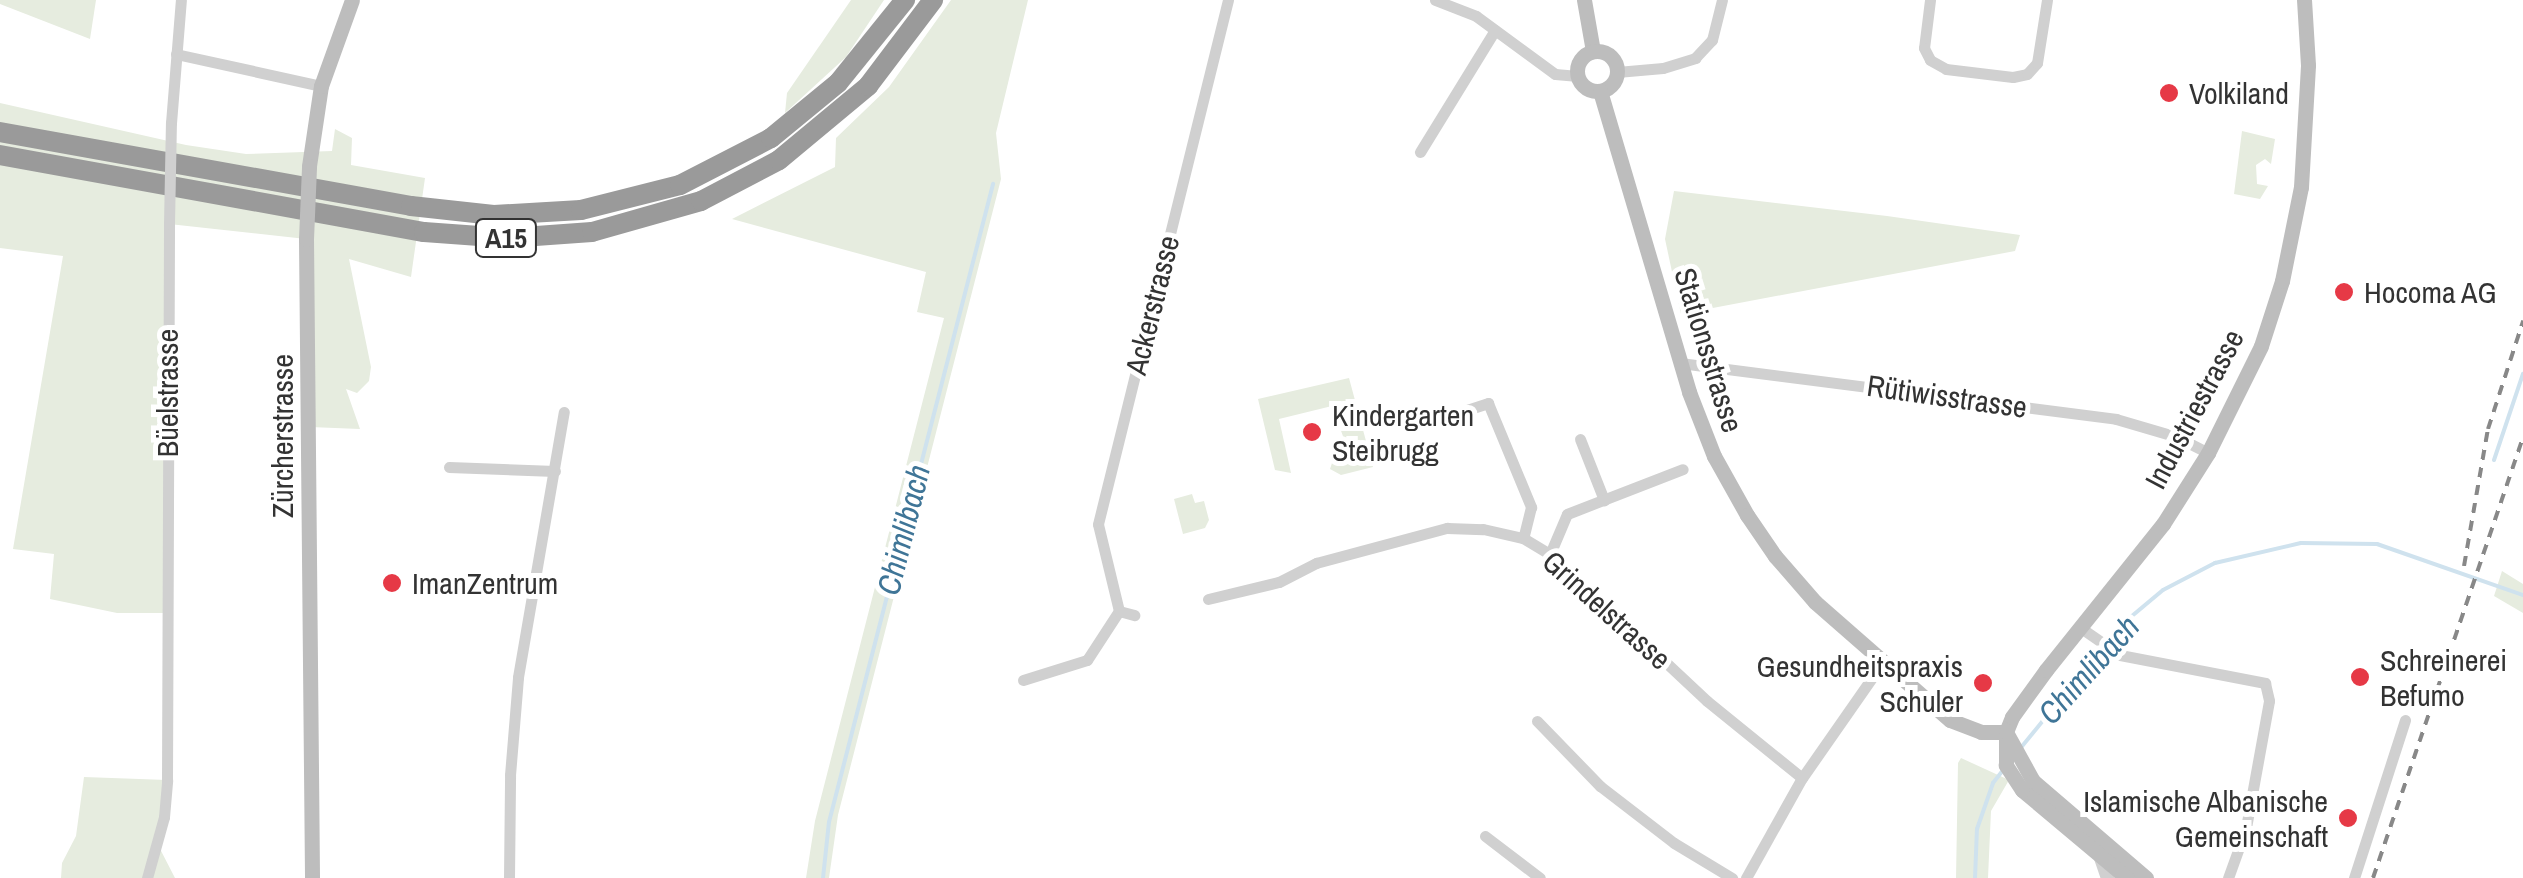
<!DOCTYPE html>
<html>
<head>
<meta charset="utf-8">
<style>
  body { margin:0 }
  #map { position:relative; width:2523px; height:878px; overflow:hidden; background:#fff; font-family:"Archivo Narrow",sans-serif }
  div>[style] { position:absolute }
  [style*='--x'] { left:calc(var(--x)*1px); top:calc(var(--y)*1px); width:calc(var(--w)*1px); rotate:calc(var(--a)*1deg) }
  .green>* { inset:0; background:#e6ecdf }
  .stream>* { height:4px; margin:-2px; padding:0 2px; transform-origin:2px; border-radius:2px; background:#cfe2ee }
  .minor>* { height:11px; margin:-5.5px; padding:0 5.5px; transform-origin:5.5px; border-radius:5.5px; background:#d0d0d0 }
  .tertiary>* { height:14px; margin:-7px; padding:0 7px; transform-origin:7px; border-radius:7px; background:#d0d0d0 }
  .secondary>* { height:15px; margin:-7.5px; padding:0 7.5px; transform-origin:7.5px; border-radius:7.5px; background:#bdbdbd }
  .secondary>.ring { margin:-7.5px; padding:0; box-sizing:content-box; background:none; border:15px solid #bdbdbd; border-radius:50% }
  .motorway>* { height:20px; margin:-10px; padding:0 10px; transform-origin:10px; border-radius:10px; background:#9a9a9a }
  .rail>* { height:4px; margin-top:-2px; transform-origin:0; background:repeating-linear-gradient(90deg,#888 0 10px,transparent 0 18px) }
  .minor-bridge>* { height:11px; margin:-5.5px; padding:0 5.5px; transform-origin:5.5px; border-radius:5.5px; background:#d0d0d0 }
  .secondary-bridge>* { height:15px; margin:-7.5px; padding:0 7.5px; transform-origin:7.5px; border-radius:7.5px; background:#bdbdbd }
  .dots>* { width:28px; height:28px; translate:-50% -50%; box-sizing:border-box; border:5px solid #fff; border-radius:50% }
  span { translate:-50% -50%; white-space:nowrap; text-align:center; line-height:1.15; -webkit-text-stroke:10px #fff; paint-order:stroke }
  .shield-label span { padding:2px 8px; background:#fff; border:2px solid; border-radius:8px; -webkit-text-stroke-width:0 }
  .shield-label { font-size:28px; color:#333; font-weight:700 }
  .poi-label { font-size:30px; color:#333 }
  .left { translate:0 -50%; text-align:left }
  .right { translate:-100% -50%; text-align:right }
  .street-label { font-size:30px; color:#333 }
  .water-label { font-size:32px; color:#3f7597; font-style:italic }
</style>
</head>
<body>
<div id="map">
  <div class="green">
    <div style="clip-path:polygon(0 0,96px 0,90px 39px,0 4px)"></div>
    <div style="clip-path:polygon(851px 0,884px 0,846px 57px,785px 113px,787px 93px)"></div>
    <div style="clip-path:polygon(951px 0,1028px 0,996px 133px,1001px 179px,838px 815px,829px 878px,806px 878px,815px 821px,944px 318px,917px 312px,926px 272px,732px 219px,835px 167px,836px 138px,889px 87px)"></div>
    <div style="clip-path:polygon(0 103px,186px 145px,246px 154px,332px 151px,335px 129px,352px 138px,351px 165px,425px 178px,411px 277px,349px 259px,371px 367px,369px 381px,357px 393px,346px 389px,360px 429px,310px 427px,306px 239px,169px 224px,166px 613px,117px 613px,50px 599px,54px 554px,13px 549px,63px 256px,0 248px)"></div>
    <div style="clip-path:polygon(2242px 131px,2275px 139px,2271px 164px,2265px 159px,2256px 165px,2257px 184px,2268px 186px,2260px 199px,2234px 194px)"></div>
    <div style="clip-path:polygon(1674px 191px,1887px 216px,2020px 235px,2015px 251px,1681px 314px,1665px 239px)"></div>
    <div style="clip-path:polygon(1349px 378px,1373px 467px,1341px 475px,1330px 469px,1332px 463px,1345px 459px,1344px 439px,1332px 406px,1279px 419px,1291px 473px,1275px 470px,1258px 399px)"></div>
    <div style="clip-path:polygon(1192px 494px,1195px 503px,1204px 501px,1209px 520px,1205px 528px,1183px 534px,1174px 499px)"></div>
    <div style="clip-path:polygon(2502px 571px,2523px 584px,2523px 613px,2494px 596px)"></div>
    <div style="clip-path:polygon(1961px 758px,2009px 780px,1991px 811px,1988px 878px,1956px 878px,1958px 763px)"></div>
    <div style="clip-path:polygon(84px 777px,167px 780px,158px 845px,175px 878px,61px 878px,62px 863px,76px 836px)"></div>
  </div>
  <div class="stream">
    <div style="--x:2494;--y:460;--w:91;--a:-71.4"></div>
    <div style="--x:2019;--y:750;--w:160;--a:-50.8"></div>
    <div style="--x:2120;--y:626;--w:56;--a:-39.9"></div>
    <div style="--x:2163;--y:590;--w:59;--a:-27.4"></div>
    <div style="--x:2215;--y:563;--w:88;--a:-13.1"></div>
    <div style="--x:2301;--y:543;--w:76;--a:0.8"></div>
    <div style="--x:2377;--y:544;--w:155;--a:19.3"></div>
    <div style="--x:823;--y:878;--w:56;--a:-83.9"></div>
    <div style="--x:829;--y:822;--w:659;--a:-75.58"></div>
    <div style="--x:1975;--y:878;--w:49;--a:-87.7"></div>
    <div style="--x:1977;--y:829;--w:49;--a:-70.8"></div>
    <div style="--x:1993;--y:783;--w:18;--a:-52"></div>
  </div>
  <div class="minor">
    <div style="--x:1435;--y:0;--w:44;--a:21.3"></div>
    <div style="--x:1476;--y:16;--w:98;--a:36.3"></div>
    <div style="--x:1555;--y:74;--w:23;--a:5"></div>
    <div style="--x:1930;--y:0;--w:48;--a:97.1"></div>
    <div style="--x:1924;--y:48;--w:13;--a:63"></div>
    <div style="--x:1930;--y:60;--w:18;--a:29"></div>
    <div style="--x:1946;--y:69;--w:67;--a:6.8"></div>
    <div style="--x:2013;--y:77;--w:14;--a:-12"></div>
    <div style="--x:2027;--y:74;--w:15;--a:-48"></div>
    <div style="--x:2037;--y:63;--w:64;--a:-81"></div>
    <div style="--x:176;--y:54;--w:148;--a:12.4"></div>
    <div style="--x:1617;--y:72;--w:46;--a:-5"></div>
    <div style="--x:1663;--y:68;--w:34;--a:-17"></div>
    <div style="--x:1695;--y:58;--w:25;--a:-47"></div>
    <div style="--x:1712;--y:40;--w:41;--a:-76"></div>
    <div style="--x:171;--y:123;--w:123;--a:-85.4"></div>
    <div style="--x:1420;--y:152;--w:143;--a:-58.4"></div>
    <div style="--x:1680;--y:363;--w:440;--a:7.3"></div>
    <div style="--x:2116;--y:419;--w:64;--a:16.4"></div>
    <div style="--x:2177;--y:437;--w:35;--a:27"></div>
    <div style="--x:1436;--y:420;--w:55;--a:-18.1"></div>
    <div style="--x:1488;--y:403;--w:113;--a:67.5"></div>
    <div style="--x:1531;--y:507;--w:32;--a:104"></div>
    <div style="--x:1580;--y:439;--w:66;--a:68.5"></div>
    <div style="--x:449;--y:467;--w:106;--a:2.2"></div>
    <div style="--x:1550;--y:554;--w:43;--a:-67"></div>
    <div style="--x:1567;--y:514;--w:124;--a:-21.2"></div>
    <div style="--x:1208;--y:599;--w:73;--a:-13.5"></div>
    <div style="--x:1279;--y:582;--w:42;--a:-27.2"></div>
    <div style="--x:1316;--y:563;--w:136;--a:-15"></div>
    <div style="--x:1447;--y:528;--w:36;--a:2"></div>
    <div style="--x:1483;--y:529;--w:41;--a:12.7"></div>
    <div style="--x:1523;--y:538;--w:31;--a:31"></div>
    <div style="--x:1550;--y:554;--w:215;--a:43.1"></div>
    <div style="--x:1707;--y:701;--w:122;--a:39"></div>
    <div style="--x:1119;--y:611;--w:16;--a:15"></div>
    <div style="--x:2081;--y:628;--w:47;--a:34.7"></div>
    <div style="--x:2120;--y:655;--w:148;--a:10.9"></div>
    <div style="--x:2265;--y:683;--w:18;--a:77"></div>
    <div style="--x:2269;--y:701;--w:129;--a:100.3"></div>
    <div style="--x:2246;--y:828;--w:53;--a:109.8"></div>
    <div style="--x:1023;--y:680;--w:67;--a:-17.4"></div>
    <div style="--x:1087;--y:660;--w:59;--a:-56.9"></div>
    <div style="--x:1119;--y:611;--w:89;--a:-103.6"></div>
    <div style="--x:1098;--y:524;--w:540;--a:-76.07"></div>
    <div style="--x:1537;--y:721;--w:91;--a:45.9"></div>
    <div style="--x:1600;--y:786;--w:93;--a:37.6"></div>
    <div style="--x:1674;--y:843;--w:68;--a:31.1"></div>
    <div style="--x:1485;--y:836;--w:69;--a:37.4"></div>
    <div style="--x:147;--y:878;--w:63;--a:-74.4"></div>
    <div style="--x:164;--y:817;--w:37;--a:-85"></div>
    <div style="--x:167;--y:780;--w:556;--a:-89.79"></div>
    <div style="--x:509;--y:878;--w:103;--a:-89.4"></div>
    <div style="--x:510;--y:775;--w:98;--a:-85.3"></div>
    <div style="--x:518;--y:677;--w:269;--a:-80.2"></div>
    <div style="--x:1746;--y:878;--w:115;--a:-60.8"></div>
    <div style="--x:1802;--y:778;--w:141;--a:-55.1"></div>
    <div style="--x:2354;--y:878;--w:166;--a:-72.1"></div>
  </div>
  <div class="tertiary">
    <div style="--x:2101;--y:858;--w:21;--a:71"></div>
  </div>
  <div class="secondary">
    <div style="--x:1584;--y:0;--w:52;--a:80"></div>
    <div class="ring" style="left:1577px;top:51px;width:25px;height:25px"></div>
    <div style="--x:1600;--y:91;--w:314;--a:73.5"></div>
    <div style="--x:1689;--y:392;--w:69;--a:68.7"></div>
    <div style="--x:1714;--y:456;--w:68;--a:60.8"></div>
    <div style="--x:1747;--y:515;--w:50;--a:55.7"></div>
    <div style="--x:1775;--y:556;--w:61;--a:49"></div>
    <div style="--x:1815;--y:602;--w:179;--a:41.2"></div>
    <div style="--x:1950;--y:720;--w:33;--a:21"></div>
    <div style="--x:1981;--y:732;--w:25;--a:0"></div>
    <div style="--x:309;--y:166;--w:81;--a:-81.5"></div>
    <div style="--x:321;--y:86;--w:91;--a:-70.2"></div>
    <div style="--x:306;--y:239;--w:639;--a:89.46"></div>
    <div style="--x:2006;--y:732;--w:56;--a:61.1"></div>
    <div style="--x:2033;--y:781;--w:149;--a:40.6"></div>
    <div style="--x:2127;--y:878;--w:137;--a:-140"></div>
    <div style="--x:2022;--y:790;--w:30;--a:-123"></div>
    <div style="--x:2006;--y:765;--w:33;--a:-90"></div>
    <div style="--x:2006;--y:732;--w:16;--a:-68"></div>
    <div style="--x:2012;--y:717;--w:58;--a:-54.1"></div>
    <div style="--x:2046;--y:670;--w:187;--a:-51.3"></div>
    <div style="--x:2163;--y:524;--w:84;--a:-57.6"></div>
    <div style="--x:2208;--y:453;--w:119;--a:-63.6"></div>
    <div style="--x:2261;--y:346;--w:68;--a:-72.1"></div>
    <div style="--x:2282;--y:281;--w:96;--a:-78.6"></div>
    <div style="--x:2301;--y:187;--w:122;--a:-86.7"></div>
    <div style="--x:2308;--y:65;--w:65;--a:-93.5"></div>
  </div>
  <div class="motorway">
    <div style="--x:0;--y:132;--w:418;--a:10.2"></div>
    <div style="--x:411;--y:206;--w:83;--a:6.2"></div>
    <div style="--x:494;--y:215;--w:87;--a:-3.3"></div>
    <div style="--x:581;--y:210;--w:102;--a:-14.2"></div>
    <div style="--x:680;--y:185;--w:102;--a:-27.3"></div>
    <div style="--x:771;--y:138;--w:87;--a:-39.4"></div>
    <div style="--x:838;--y:83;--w:107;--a:-51.1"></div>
    <div style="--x:0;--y:155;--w:431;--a:10.3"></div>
    <div style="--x:424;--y:232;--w:83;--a:4.1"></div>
    <div style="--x:507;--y:238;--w:85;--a:-4"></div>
    <div style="--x:592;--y:232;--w:113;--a:-15.9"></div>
    <div style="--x:701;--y:201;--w:88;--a:-27.7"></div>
    <div style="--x:779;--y:160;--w:116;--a:-39.7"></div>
    <div style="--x:868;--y:86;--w:108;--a:-52.9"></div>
  </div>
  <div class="rail">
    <div style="--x:2464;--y:566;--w:139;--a:-80.1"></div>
    <div style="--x:2488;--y:429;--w:114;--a:-72"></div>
    <div style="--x:2373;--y:878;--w:466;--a:-71.2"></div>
  </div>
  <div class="minor-bridge">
    <div style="--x:169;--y:224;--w:101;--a:-88.9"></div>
  </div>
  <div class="secondary-bridge">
    <div style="--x:306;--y:239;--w:73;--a:-87.6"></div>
  </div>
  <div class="dots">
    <div style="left:2169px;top:93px;background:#e63946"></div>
    <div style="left:2344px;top:292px;background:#e63946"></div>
    <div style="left:1312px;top:432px;background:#e63946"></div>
    <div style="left:392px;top:583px;background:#e63946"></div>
    <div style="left:2360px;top:677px;background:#e63946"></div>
    <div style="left:1983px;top:683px;background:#e63946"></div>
    <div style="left:2348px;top:818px;background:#e63946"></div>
  </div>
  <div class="shield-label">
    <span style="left:506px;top:238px">A15</span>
  </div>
  <div class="poi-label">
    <span class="left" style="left:2189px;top:93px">Volkiland</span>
    <span class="left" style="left:2364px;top:292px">Hocoma AG</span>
    <span class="left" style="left:1332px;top:432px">Kindergarten<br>Steibrugg</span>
    <span class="left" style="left:412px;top:583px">ImanZentrum</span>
    <span class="left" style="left:2380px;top:677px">Schreinerei<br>Befumo</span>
    <span class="right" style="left:1963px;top:683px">Gesundheitspraxis<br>Schuler</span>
    <span class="right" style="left:2328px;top:818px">Islamische Albanische<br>Gemeinschaft</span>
  </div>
  <div class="street-label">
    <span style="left:1152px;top:305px;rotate:-76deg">Ackerstrasse</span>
    <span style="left:1709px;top:350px;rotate:73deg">Stationsstrasse</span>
    <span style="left:167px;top:393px;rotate:-90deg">Büelstrasse</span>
    <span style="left:1947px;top:396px;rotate:8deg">Rütiwisstrasse</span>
    <span style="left:2194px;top:409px;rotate:-62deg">Industriestrasse</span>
    <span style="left:282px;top:436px;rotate:-90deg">Zürcherstrasse</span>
    <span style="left:1607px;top:610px;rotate:42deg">Grindelstrasse</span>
  </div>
  <div class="water-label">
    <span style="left:904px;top:530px;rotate:-76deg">Chimlibach</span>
    <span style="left:2089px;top:670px;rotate:-48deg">Chimlibach</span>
  </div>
</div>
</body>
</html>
